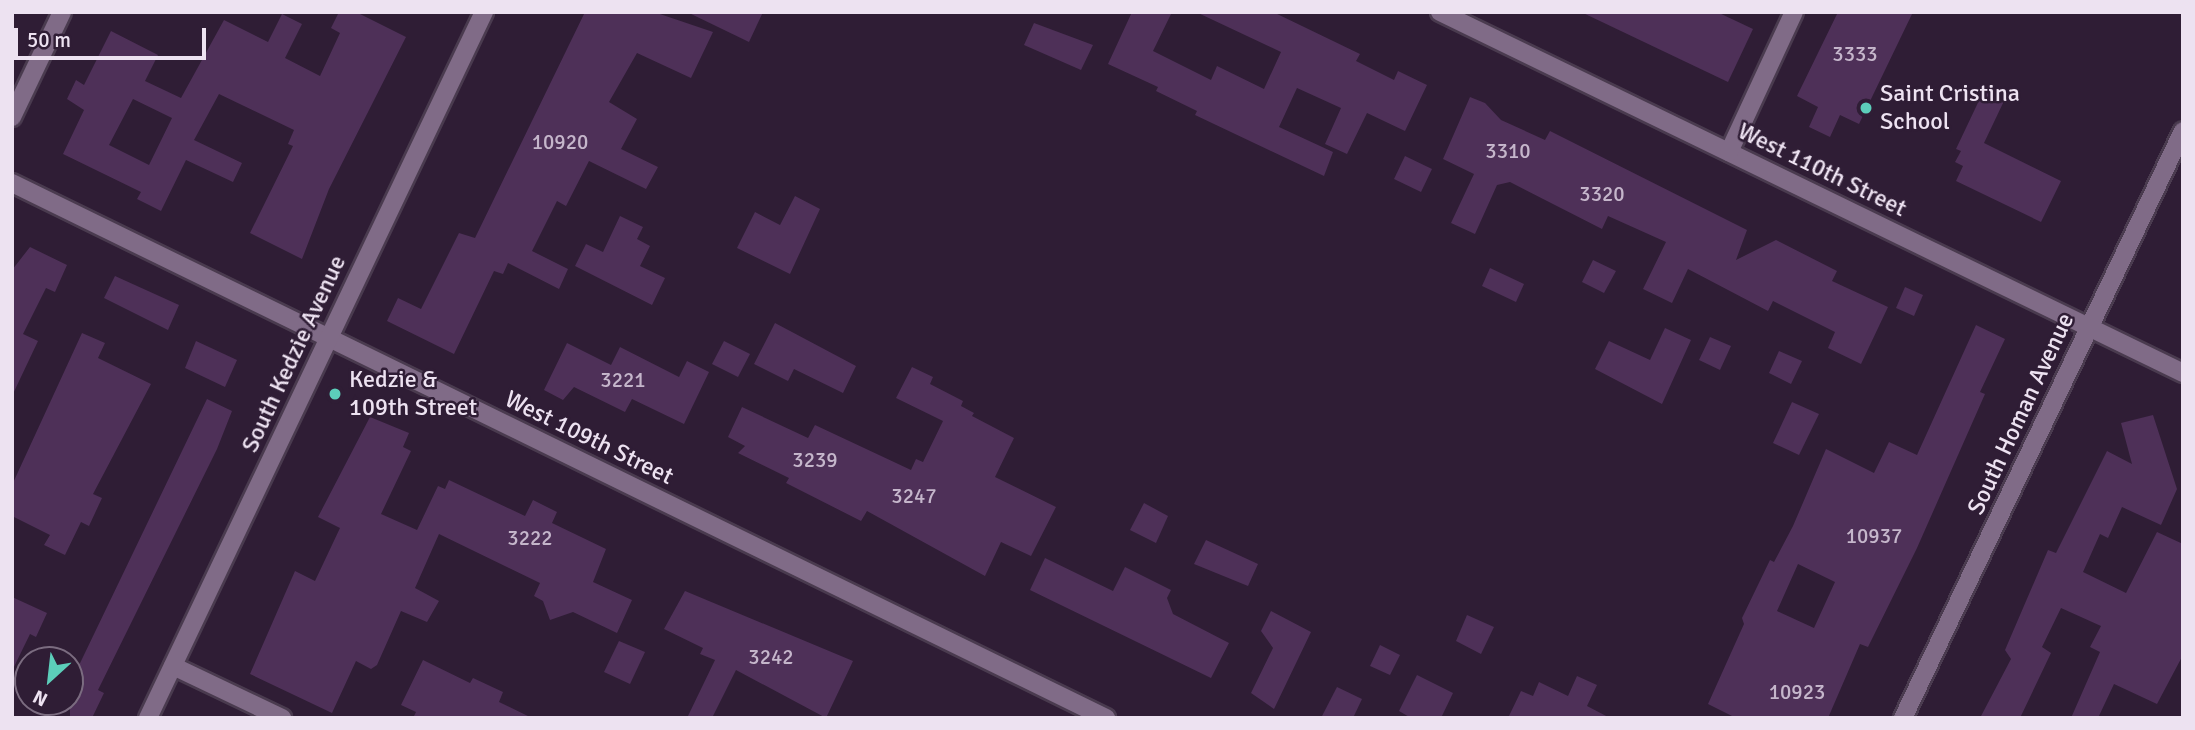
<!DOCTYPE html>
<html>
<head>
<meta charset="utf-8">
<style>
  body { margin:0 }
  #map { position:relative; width:2195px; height:730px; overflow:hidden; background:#2f1d35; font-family:Signika,sans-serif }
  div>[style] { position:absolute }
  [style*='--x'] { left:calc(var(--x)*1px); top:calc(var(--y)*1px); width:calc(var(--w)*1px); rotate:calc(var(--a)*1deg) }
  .building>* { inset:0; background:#4e3058 }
  .roads { filter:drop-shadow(2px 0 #4a3b4f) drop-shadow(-2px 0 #4a3b4f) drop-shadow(0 2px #4a3b4f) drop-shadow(0 -2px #4a3b4f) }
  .minor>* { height:18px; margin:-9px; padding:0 9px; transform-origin:9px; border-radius:9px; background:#806b87 }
  .secondary>* { height:18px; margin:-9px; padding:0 9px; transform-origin:9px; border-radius:9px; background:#806b87 }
  .dots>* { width:19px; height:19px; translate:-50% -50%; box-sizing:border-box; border:4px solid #2f1d35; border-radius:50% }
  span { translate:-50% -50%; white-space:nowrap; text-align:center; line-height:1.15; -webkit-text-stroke:5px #2f1d35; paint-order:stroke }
  .number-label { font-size:21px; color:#c5b6cb }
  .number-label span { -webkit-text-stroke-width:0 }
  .poi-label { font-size:24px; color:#ede2f1 }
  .left { translate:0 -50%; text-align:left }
  .street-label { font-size:24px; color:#ede2f1 }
  .frame { position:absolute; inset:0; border:14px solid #ede2f1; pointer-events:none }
  .north { position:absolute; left:14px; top:646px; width:70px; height:70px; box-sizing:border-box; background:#2f1d35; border:2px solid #7b6c80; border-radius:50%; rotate:207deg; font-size:19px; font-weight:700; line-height:28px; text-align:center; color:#ede2f1 }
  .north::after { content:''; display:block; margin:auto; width:24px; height:32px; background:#5cceba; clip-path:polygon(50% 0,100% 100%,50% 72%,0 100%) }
  .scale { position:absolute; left:14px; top:28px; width:192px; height:32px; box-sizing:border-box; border:4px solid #ede2f1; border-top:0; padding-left:9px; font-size:21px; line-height:24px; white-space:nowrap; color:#ede2f1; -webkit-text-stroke:5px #2f1d35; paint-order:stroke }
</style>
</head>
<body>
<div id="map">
  <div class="building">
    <div style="clip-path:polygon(evenodd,339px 12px,356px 12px,406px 37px,329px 189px,302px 259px,250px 233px,293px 146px,288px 144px,294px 130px,219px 94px,194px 140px,242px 163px,233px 182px,186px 160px,161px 211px,137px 199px,141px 192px,63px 154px,84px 110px,67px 99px,76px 80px,84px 85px,111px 31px,158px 55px,145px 81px,181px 98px,224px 20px,268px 42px,282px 14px,302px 24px,285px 58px,320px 76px,340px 33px,331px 28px,339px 12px,133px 99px,172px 118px,149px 165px,109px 145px,133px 99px)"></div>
    <div style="clip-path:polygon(585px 12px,654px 12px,713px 32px,691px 78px,637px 53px,609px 102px,637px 119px,621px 149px,658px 167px,646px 189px,589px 161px,566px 206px,557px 201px,532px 251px,568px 269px,559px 289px,508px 263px,503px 274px,494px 271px,454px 354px,387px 321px,398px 298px,421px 309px,459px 233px,475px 238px)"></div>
    <div style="clip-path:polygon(687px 12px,763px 12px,749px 42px)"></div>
    <div style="clip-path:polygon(1132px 12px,1172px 12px,1153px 51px,1211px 80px,1217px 66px,1264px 89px,1281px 52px,1196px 12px,1273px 12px,1360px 54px,1356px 61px,1394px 80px,1398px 71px,1427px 85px,1405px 131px,1367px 113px,1347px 154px,1325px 144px,1341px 108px,1297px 88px,1279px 127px,1333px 152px,1324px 176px,1195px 115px,1197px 111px,1156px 91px,1158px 87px,1108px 64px)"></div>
    <div style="clip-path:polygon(1581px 12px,1717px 12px,1753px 29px,1728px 82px)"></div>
    <div style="clip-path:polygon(1838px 12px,1913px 12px,1859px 124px,1840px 115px,1830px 137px,1809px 127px,1818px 107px,1797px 96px)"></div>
    <div style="clip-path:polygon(1034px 23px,1093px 45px,1081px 70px,1024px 45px)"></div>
    <div style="clip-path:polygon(1984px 90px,2004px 101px,1984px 143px,2061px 181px,2041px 222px,1956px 181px,1963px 166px,1955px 162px,1961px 151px,1956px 149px)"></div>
    <div style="clip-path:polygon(1470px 97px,1485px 103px,1501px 120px,1545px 140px,1550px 131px,1747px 230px,1736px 260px,1776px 240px,1837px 271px,1832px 281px,1888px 307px,1861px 364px,1828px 348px,1835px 332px,1773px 301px,1768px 311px,1688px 269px,1672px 303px,1643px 289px,1666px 242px,1608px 216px,1602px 229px,1510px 182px,1497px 185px,1475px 234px,1451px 223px,1474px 174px,1443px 159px)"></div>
    <div style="clip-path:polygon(1405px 156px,1432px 169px,1421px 192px,1394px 179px)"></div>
    <div style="clip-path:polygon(795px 196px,820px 209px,790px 274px,737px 248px,755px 212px,780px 225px)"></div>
    <div style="clip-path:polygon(620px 216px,643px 227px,637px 239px,650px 246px,640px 266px,665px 278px,652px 305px,575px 266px,586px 244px,603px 252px)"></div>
    <div style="clip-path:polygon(30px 247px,67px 265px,55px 292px,46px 288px,23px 334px,38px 341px,12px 396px,12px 270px)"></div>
    <div style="clip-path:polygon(1593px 260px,1616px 271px,1604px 293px,1582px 282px)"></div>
    <div style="clip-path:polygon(1490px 268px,1524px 284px,1516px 302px,1482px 286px)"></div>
    <div style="clip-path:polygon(115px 276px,179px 305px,168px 330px,104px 298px)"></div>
    <div style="clip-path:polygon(1905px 287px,1923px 295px,1914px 316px,1896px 308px)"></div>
    <div style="clip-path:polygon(775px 323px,856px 366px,843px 393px,794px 369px,788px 381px,754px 364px)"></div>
    <div style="clip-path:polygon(evenodd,1976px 325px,2005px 339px,1980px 392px,1985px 394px,1917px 548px,1868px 647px,1860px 644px,1828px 718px,1736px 718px,1708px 704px,1744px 624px,1742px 618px,1770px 560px,1774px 562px,1793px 526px,1826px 449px,1874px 473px,1889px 442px,1917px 455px,1976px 325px,1798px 564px,1835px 582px,1814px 628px,1777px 611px,1798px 564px)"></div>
    <div style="clip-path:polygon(1665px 328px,1691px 340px,1662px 404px,1595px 369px,1609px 341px,1650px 360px)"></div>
    <div style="clip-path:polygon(82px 333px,105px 343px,98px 358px,151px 384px,93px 494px,102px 498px,89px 526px,81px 522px,65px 555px,44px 545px,50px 535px,12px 516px,12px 485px)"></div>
    <div style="clip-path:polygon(1710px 337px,1731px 346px,1720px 370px,1699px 360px)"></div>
    <div style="clip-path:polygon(196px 341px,237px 360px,225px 387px,185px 368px)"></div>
    <div style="clip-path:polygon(724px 341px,750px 354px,738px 377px,712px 364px)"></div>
    <div style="clip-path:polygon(567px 343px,611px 365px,620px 347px,679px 377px,687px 361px,709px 372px,684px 424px,632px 399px,625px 412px,574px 387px,563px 400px,544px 390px)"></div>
    <div style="clip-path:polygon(1779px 351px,1802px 361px,1791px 384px,1769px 373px)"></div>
    <div style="clip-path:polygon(912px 367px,933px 377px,930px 384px,963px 401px,961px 406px,974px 413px,972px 416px,1014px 438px,995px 477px,1056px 507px,1031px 556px,1001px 542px,985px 576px,867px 511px,861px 521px,786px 483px,789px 478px,738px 453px,745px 446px,728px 437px,742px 407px,808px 438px,815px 425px,911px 470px,916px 459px,923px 462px,943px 421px,896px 398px)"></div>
    <div style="clip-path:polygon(207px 399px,232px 411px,217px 449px,98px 690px,104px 693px,92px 718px,70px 718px,70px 684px)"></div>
    <div style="clip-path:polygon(1792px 402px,1819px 414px,1799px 455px,1773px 443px)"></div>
    <div style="clip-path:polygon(2153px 415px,2177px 489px,2161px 525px,2122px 507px,2108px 538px,2100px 534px,2083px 572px,2126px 593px,2157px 532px,2183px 544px,2183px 655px,2157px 704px,2114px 684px,2098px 718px,2071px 718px,2100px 652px,2090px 647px,2101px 626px,2061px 608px,2042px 647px,2051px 653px,2020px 718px,1980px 718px,2011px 659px,2005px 650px,2048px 550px,2056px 553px,2107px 451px,2132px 464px,2121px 423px)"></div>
    <div style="clip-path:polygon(370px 417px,409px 433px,403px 447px,411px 451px,381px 514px,417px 530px,438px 486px,445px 489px,449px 480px,525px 516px,533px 500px,557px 512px,552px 523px,606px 549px,593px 582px,632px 600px,617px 633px,573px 612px,550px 620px,543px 601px,534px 596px,540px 583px,439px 534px,415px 588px,439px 601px,427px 622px,401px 611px,377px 665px,371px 669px,356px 661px,332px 713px,250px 674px,295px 571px,315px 581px,340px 528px,318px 517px)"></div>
    <div style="clip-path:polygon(1144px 503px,1168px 516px,1156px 543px,1130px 530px)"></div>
    <div style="clip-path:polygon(1206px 540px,1258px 564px,1248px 586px,1194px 564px)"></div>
    <div style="clip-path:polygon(1045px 558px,1113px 591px,1125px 567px,1171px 590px,1167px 598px,1173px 614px,1229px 643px,1211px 678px,1030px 590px)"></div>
    <div style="clip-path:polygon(685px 591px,853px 661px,826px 718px,736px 670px,712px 718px,687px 718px,715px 660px,700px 654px,703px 648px,664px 629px)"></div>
    <div style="clip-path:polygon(12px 597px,47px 613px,36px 637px,30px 634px,12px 671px)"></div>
    <div style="clip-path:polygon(1271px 611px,1311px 632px,1274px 709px,1251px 693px,1273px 648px,1261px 631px)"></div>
    <div style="clip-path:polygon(1467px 615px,1494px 627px,1481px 654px,1456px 641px)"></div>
    <div style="clip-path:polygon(619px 641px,645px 652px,630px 684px,604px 672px)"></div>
    <div style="clip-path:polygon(1380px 645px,1400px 655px,1390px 675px,1370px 666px)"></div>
    <div style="clip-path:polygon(423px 660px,470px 683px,473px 678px,503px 692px,499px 702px,532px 718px,413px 718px,416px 712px,401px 705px)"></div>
    <div style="clip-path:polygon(1417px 675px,1453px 693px,1441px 718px,1411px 718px,1399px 711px)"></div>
    <div style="clip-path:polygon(1577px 676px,1597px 685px,1587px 706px,1610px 718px,1508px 718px,1521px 691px,1533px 696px,1539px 682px,1568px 696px)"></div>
    <div style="clip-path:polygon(1337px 687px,1362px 699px,1353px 718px,1321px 718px)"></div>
  </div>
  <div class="roads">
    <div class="minor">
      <div style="--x:1440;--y:12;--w:826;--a:25.91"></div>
      <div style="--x:12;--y:117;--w:116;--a:-64.5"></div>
      <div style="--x:1729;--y:152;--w:154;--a:-65.1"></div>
      <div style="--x:12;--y:183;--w:1218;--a:26.06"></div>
      <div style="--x:173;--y:666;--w:121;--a:25.5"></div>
      <div style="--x:1903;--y:718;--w:650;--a:-64.5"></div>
    </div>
    <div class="secondary">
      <div style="--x:148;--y:718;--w:782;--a:-64.55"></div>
    </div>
  </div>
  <div class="dots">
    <div style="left:1866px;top:108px;background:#5cceba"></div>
    <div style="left:335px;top:394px;background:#5cceba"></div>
  </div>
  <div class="number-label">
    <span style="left:1855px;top:54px">3333</span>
    <span style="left:560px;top:142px">10920</span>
    <span style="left:1508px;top:151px">3310</span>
    <span style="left:1602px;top:194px">3320</span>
    <span style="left:623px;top:380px">3221</span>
    <span style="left:815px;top:460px">3239</span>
    <span style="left:914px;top:496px">3247</span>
    <span style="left:1874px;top:536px">10937</span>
    <span style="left:530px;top:538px">3222</span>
    <span style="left:771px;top:657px">3242</span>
    <span style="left:1797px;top:692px">10923</span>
  </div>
  <div class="poi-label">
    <span class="left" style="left:1880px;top:108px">Saint Cristina<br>School</span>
    <span class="left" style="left:349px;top:394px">Kedzie &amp;<br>109th Street</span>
  </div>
  <div class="street-label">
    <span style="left:1822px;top:170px;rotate:26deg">West 110th Street</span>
    <span style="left:294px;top:354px;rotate:-65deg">South Kedzie Avenue</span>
    <span style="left:2021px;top:414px;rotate:-65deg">South Homan Avenue</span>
    <span style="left:589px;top:438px;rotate:26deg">West 109th Street</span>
  </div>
  <div class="frame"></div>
  <div class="north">N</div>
  <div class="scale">50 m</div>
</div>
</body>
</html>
